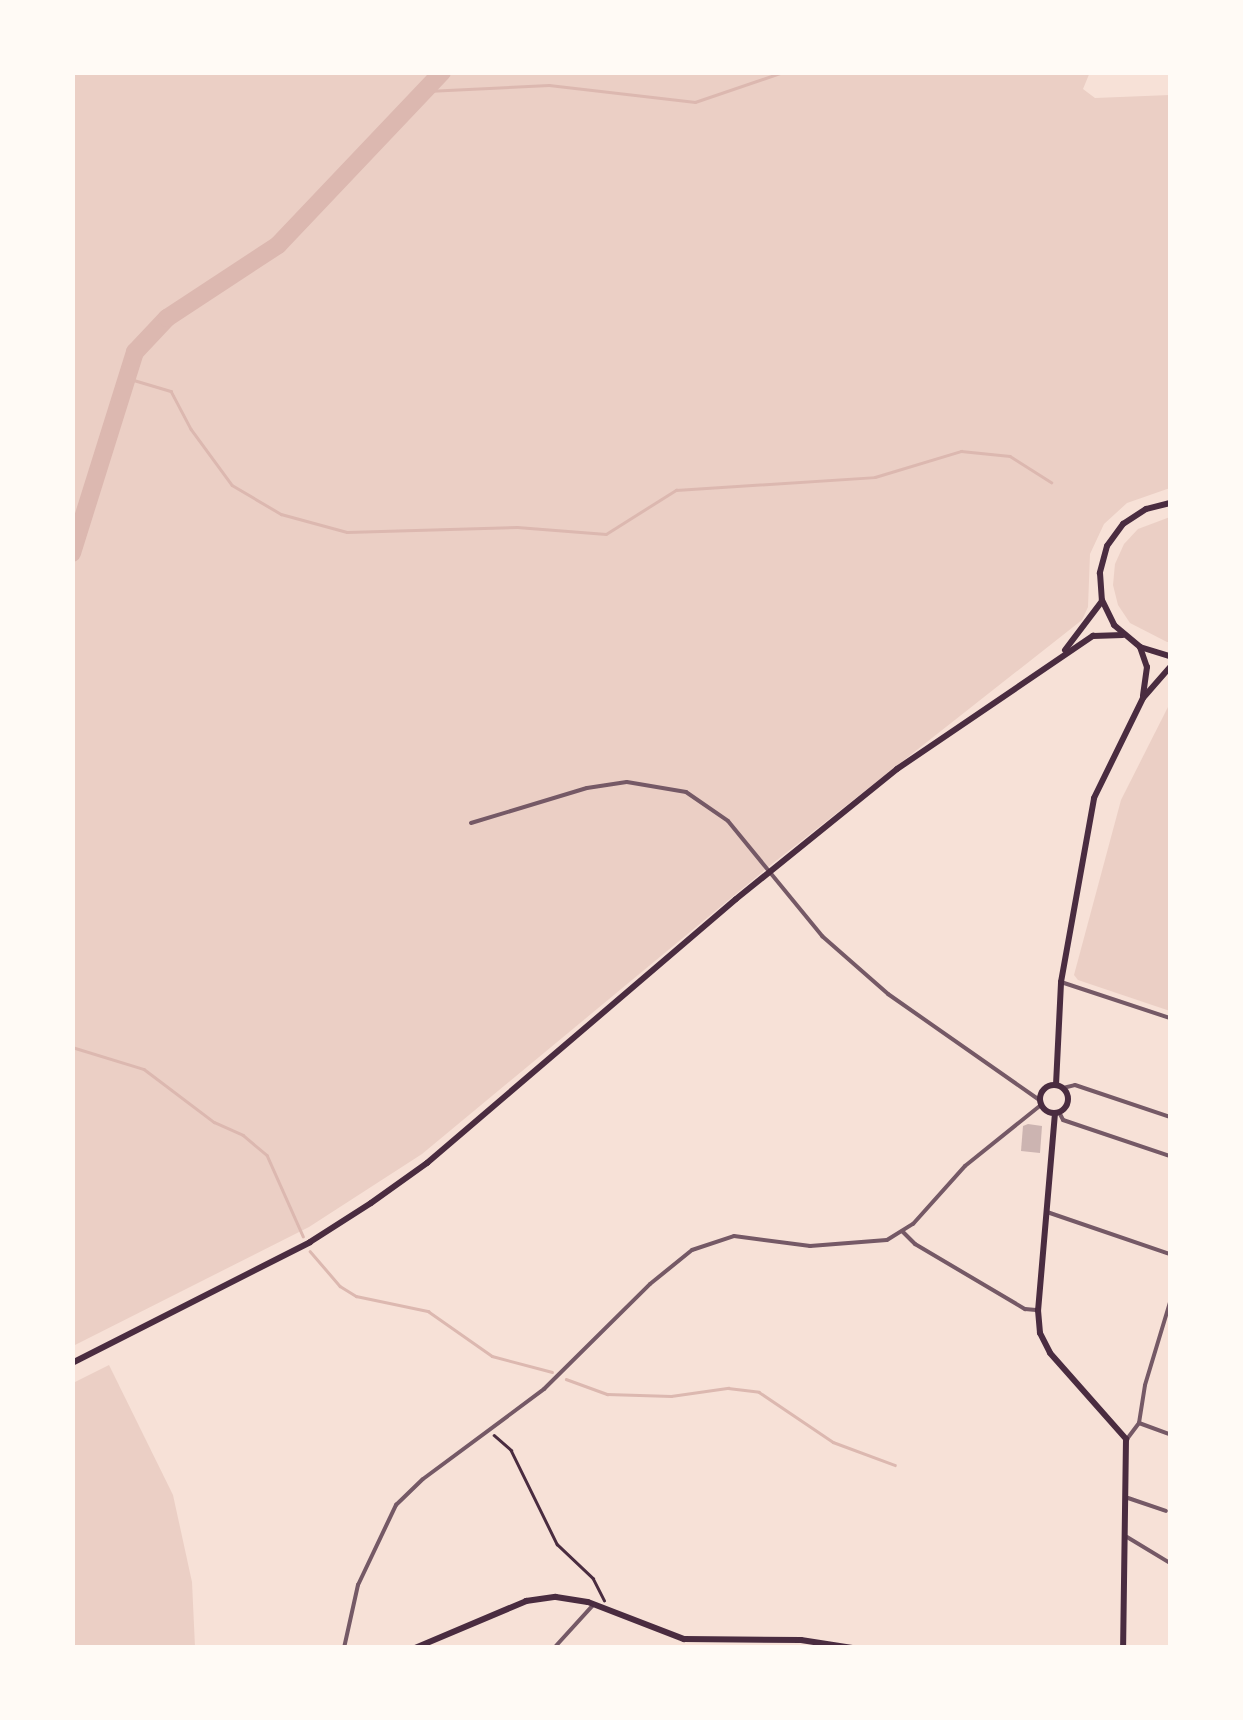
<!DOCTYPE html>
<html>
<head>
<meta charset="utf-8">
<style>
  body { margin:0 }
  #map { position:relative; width:1243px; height:1720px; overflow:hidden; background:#f7e1d7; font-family:"IBM Plex Sans",sans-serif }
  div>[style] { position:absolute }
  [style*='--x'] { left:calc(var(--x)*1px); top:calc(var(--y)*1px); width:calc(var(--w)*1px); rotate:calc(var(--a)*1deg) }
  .green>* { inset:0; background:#ebcfc5 }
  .stream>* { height:2.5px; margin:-1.25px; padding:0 1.25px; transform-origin:1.25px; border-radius:1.25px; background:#dcb8b0 }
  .river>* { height:18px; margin:-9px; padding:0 9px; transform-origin:9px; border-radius:9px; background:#dcb8b0 }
  .building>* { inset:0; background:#ccb4b1 }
  .path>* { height:2.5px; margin:-1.25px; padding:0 1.25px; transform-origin:1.25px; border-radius:1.25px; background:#4a2c40 }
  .minor>* { height:4px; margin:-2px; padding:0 2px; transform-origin:2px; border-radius:2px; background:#755966 }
  .secondary>* { height:6px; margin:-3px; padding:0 3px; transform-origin:3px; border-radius:3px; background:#4a2c40 }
  .secondary>.ring { margin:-3px; padding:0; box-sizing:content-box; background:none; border:6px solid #4a2c40; border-radius:50% }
  .primary>* { height:6px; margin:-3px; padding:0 3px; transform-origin:3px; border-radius:3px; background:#4a2c40 }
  span { translate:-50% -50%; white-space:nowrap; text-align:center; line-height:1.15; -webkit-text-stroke:8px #fffaf5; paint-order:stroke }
  .frame { position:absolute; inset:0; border:75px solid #fffaf5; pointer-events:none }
</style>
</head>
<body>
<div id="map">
  <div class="green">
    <div style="clip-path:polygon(1090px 72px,1083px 89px,1095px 98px,1170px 95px,1170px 488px,1127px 503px,1104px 524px,1090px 554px,1088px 607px,1082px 620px,772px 864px,422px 1154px,309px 1227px,73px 1346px,73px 73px)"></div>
    <div style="clip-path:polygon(1170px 517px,1170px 642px,1167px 642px,1130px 623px,1118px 605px,1113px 585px,1115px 564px,1124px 544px,1138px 529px)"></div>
    <div style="clip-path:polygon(1170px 703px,1170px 1011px,1078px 980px,1074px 975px,1121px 800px)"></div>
    <div style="clip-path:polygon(109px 1365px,173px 1495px,192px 1582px,195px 1647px,73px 1647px,73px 1383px)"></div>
  </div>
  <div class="stream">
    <div style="--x:427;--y:91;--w:122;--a:-2.8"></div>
    <div style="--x:549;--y:85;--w:147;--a:6.6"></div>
    <div style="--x:695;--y:102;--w:93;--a:-18.8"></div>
    <div style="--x:127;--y:378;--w:46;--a:16.5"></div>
    <div style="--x:171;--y:391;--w:43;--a:62.2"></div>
    <div style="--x:191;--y:429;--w:69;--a:53.8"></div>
    <div style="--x:232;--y:485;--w:57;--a:30.6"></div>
    <div style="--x:281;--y:514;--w:68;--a:15.3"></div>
    <div style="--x:347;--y:532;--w:170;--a:-1.7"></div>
    <div style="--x:517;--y:527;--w:89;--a:4.5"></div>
    <div style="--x:606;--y:534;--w:83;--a:-32.2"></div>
    <div style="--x:676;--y:490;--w:199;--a:-3.7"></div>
    <div style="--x:875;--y:477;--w:90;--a:-16.8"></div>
    <div style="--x:961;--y:451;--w:49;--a:5.8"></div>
    <div style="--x:1010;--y:456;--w:49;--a:32.4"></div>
    <div style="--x:72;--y:1047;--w:75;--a:17"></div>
    <div style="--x:144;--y:1069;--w:88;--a:37.1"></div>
    <div style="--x:214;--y:1122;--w:32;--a:24"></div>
    <div style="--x:243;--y:1135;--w:31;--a:40"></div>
    <div style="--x:267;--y:1155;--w:89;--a:66"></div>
    <div style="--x:310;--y:1251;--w:46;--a:49.4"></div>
    <div style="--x:340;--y:1286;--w:19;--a:32"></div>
    <div style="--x:356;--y:1296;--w:74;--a:11.8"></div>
    <div style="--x:428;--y:1311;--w:78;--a:35.1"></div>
    <div style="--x:492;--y:1356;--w:62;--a:14.9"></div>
    <div style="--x:566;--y:1379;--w:44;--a:20.1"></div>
    <div style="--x:607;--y:1394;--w:64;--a:1.8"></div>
    <div style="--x:671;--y:1396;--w:58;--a:-8"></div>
    <div style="--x:728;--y:1388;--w:31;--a:7"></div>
    <div style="--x:759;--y:1392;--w:89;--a:34"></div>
    <div style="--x:833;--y:1442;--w:66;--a:20.4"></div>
  </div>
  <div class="river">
    <div style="--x:72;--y:553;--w:211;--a:-72.6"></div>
    <div style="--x:135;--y:352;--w:47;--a:-46.7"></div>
    <div style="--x:167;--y:318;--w:133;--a:-33.3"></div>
    <div style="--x:278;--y:245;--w:238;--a:-46.5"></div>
  </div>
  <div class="building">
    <div style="clip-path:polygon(1028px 1124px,1042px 1126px,1040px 1153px,1021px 1151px,1023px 1126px)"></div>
  </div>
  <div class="path">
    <div style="--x:494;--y:1435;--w:23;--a:41"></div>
    <div style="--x:511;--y:1450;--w:105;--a:63.9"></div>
    <div style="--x:557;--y:1544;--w:50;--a:43.4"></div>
    <div style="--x:593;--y:1578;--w:25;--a:63"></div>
  </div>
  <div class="minor">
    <div style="--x:471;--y:823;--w:121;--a:-16.8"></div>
    <div style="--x:587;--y:788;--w:40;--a:-8.5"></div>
    <div style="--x:627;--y:782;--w:60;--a:9.6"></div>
    <div style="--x:686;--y:792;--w:51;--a:34.6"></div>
    <div style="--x:728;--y:821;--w:149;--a:50.7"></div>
    <div style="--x:822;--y:936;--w:88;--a:41.3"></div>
    <div style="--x:888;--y:994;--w:187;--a:35"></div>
    <div style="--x:1061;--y:982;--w:115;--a:18.3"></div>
    <div style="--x:1063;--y:1088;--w:12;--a:-14"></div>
    <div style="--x:1075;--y:1085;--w:100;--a:18.6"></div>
    <div style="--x:1059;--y:1112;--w:9;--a:63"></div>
    <div style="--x:1063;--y:1120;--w:113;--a:18.6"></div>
    <div style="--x:1047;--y:1212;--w:130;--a:18.9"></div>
    <div style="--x:903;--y:1232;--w:17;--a:45"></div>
    <div style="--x:915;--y:1244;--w:128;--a:30.6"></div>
    <div style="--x:1025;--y:1309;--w:11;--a:5"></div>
    <div style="--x:1139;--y:1423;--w:33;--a:20"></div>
    <div style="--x:1127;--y:1439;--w:20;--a:-53"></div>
    <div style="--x:1139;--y:1423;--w:38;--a:-81"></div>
    <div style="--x:1145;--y:1385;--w:87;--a:-73.2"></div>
    <div style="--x:1128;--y:1498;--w:40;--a:18.9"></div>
    <div style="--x:1127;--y:1537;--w:50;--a:31.2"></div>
    <div style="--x:344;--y:1648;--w:65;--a:-77.5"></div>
    <div style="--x:358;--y:1585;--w:89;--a:-64.6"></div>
    <div style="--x:396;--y:1505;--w:37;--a:-44"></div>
    <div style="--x:423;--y:1479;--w:151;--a:-36.6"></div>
    <div style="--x:544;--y:1389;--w:149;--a:-44.7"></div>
    <div style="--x:650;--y:1284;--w:54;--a:-39"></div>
    <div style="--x:692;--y:1250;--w:44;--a:-18.4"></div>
    <div style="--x:734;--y:1236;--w:77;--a:7.5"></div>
    <div style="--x:810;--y:1246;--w:77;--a:-4.5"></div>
    <div style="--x:887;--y:1240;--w:31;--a:-32"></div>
    <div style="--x:913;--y:1224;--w:78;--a:-48.1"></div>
    <div style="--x:965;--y:1166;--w:99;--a:-38.8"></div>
    <div style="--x:554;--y:1648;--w:59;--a:-47.7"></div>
  </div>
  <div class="secondary">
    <div style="--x:1140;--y:647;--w:21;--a:71"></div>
    <div style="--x:1147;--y:667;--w:29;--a:98"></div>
    <div style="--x:1056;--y:1085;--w:103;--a:-87.2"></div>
    <div style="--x:1061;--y:982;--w:187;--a:-79.8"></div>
    <div style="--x:1094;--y:798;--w:111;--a:-63.9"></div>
    <div style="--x:1143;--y:698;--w:41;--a:-48.9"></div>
    <div class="ring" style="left:1040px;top:1085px;width:22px;height:22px"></div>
    <div style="--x:1055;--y:1113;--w:198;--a:94.9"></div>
    <div style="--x:1038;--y:1310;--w:23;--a:85"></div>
    <div style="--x:1040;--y:1333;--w:22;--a:63"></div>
    <div style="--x:1050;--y:1353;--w:115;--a:48.5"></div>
    <div style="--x:1126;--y:1439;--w:209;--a:90.8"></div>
    <div style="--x:415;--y:1648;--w:121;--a:-22.9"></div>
    <div style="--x:526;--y:1601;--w:30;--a:-8"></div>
    <div style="--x:556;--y:1597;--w:32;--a:9"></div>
    <div style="--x:588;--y:1602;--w:103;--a:21.1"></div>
    <div style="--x:684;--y:1639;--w:117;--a:0.5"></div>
    <div style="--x:801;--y:1640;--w:52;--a:8.9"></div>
  </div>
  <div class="primary">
    <div style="--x:1170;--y:503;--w:25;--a:166"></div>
    <div style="--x:1146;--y:509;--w:27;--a:147"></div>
    <div style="--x:1123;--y:524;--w:27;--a:126"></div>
    <div style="--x:1107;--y:546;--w:28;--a:105"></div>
    <div style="--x:1100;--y:573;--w:27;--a:86"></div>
    <div style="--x:1102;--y:600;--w:28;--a:64"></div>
    <div style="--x:1114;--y:625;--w:34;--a:40"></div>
    <div style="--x:1140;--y:647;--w:31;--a:17"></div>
    <div style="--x:1065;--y:650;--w:61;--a:-52.9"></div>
    <div style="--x:72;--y:1363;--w:267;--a:-26.9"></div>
    <div style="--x:310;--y:1242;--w:72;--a:-32.6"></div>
    <div style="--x:371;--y:1203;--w:69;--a:-35.5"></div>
    <div style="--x:427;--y:1163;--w:406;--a:-40.5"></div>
    <div style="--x:736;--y:899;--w:207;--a:-38.9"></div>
    <div style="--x:897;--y:769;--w:237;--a:-34.2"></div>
    <div style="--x:1093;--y:636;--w:30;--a:-2"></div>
  </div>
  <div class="frame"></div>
</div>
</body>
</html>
